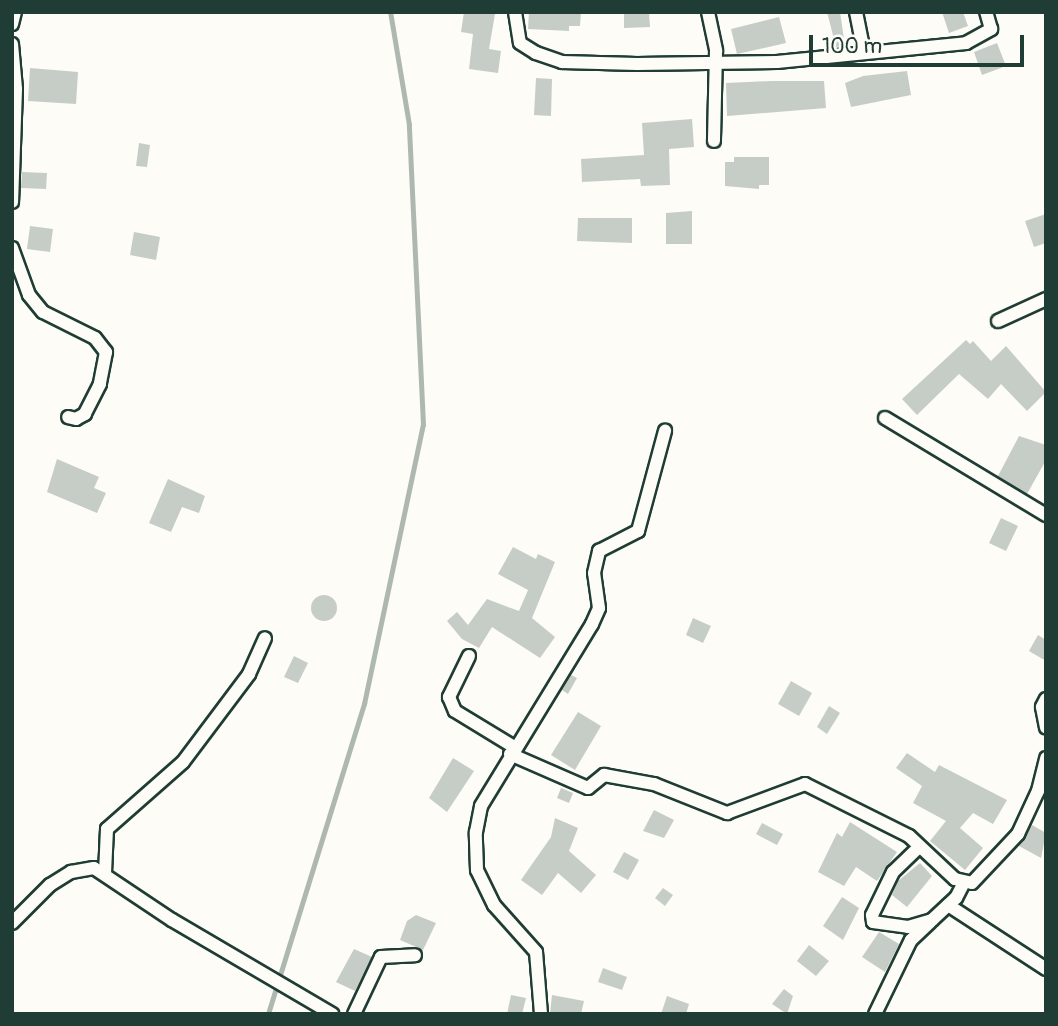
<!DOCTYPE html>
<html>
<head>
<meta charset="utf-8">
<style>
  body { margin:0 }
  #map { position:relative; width:1058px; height:1026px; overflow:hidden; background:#fdfcf7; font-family:Pangolin,sans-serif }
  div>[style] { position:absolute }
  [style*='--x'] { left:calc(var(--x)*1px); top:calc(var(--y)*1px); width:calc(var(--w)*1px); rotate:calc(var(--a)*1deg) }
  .stream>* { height:4.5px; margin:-2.25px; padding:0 2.25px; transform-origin:2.25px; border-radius:2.25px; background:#aeb8b1 }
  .building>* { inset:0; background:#c6cdc7 }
  .round { border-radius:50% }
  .roads { filter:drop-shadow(2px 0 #1f3d34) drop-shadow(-2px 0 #1f3d34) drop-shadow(0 2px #1f3d34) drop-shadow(0 -2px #1f3d34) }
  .minor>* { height:12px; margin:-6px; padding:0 6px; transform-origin:6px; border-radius:6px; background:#fdfcf7 }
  span { translate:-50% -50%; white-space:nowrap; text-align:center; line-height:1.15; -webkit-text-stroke:5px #fdfcf7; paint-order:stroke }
  .frame { position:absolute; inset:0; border:14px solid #1f3d34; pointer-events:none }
  .scale { position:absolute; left:809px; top:35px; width:215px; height:32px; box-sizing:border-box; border:4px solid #1f3d34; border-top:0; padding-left:9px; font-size:21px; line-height:24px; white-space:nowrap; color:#1f3d34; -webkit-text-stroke:5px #fdfcf7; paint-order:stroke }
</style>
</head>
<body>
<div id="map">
  <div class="stream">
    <div style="--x:268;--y:1014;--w:325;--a:-72.8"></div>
    <div style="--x:364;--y:704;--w:285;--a:-78.1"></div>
    <div style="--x:423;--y:425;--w:300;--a:-92.7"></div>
    <div style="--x:409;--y:125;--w:115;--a:-99.5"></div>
  </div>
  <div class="building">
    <div style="clip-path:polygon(464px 12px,495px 14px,489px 49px,501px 51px,498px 73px,469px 69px,473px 34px,461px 32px)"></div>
    <div style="clip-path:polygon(529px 12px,581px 12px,580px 26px,569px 26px,569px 31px,528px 29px)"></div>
    <div style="clip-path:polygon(624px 12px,649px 12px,650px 27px,624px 28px)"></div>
    <div style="clip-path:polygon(827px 12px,840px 12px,845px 46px,836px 47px)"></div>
    <div style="clip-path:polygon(942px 12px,963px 12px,968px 26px,949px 33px)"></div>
    <div style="clip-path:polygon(779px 17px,786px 43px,737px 54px,731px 29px)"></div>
    <div style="clip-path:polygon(997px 43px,1006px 66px,982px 75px,974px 52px)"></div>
    <div style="clip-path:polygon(30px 68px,78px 72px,76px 104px,28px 101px)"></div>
    <div style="clip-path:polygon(907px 71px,911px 95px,851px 107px,845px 83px,863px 76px)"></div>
    <div style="clip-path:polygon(536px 78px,552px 79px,551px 116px,534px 115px)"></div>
    <div style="clip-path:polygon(771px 81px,824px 81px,826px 108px,727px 116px,726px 83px)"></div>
    <div style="clip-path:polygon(692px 119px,694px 147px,669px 149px,670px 185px,641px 186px,640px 179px,582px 182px,581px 159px,644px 155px,642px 123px)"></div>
    <div style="clip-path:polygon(139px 143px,150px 145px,147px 167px,136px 166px)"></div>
    <div style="clip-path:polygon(734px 157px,769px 157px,769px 185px,759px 185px,759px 189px,725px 186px,725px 162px,734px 162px)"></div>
    <div style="clip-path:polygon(22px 172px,47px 173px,46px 189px,21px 188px)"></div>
    <div style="clip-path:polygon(692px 211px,692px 244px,666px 244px,666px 213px)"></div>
    <div style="clip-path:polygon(1046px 214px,1046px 243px,1034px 247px,1025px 221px)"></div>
    <div style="clip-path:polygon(578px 218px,632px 218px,632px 243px,577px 241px)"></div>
    <div style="clip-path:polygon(30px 226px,53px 229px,50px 252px,27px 249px)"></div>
    <div style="clip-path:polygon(134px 232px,160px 237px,156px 260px,130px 255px)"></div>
    <div style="clip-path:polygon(966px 340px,970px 344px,973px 341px,991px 361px,1006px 346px,1046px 392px,1027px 411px,1001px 384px,988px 399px,959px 374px,917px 415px,902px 399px)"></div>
    <div style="clip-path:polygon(1019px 436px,1046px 445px,1046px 460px,1027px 494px,998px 476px)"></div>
    <div style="clip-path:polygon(57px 459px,99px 477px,94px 488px,106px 493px,97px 513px,47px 492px)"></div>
    <div style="clip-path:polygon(168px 479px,205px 496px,199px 513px,182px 507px,171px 532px,149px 523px)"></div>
    <div style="clip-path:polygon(1001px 518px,1018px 526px,1006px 551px,989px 543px)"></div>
    <div style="clip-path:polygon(513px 547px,536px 559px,538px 554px,555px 562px,532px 618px,555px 637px,540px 658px,492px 627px,479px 648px,462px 639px,447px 621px,457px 612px,468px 625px,487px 599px,519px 611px,528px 590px,498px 574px)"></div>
    <div class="round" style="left:311px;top:595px;width:26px;height:26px"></div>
    <div style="clip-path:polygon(693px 618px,711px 626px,703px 643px,686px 635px)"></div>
    <div style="clip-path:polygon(1038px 635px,1046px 640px,1046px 661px,1029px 651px)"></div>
    <div style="clip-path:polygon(294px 656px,308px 663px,298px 683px,284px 677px)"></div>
    <div style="clip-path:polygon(571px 675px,577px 678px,568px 694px,562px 690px)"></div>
    <div style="clip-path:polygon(791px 681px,812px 693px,799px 716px,778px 704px)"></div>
    <div style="clip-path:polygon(829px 706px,840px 713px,827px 734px,817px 727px)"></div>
    <div style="clip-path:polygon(578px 712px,601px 726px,575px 770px,551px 755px)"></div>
    <div style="clip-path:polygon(907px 753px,935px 772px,939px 765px,1007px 800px,993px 824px,973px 813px,960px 828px,983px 848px,965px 870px,930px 841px,946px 821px,913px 803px,922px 786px,896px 768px)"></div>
    <div style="clip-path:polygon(453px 758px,474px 771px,447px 812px,429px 798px)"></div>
    <div style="clip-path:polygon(561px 788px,573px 793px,569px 803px,557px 798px)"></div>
    <div style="clip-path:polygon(654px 810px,674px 820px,664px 838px,643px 831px)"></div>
    <div style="clip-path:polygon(555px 818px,578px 828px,569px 851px,596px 875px,581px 893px,558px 873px,542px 895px,521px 880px,551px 837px)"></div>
    <div style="clip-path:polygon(850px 822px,897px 852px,877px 881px,856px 867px,844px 886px,818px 872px,837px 833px,842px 837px)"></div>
    <div style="clip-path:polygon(762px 823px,783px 834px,777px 845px,756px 834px)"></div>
    <div style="clip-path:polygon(1032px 825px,1046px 833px,1041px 858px,1019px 846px)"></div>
    <div style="clip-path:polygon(624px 852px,639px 860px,628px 880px,613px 872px)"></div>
    <div style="clip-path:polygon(920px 863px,932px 876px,907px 907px,892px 895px,898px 881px)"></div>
    <div style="clip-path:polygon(663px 888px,673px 895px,665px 906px,655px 898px)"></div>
    <div style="clip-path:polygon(842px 897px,859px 908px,843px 940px,823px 926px)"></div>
    <div style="clip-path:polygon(416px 915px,436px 923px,423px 950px,400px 940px,407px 921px)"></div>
    <div style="clip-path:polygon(879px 932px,899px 944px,885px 972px,862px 957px)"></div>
    <div style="clip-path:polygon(809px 945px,829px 961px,816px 976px,797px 961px)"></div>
    <div style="clip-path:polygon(354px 949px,372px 957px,355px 991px,336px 982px)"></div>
    <div style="clip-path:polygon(603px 968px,627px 977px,622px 990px,598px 982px)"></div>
    <div style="clip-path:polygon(784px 989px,793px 996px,787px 1014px,772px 1004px)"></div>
    <div style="clip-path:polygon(511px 995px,526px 998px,522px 1014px,507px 1014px)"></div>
    <div style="clip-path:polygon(552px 995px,584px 1001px,581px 1014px,550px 1014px)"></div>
    <div style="clip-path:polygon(667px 996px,689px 1004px,686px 1014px,661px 1014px)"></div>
  </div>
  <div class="roads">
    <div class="minor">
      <div style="--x:515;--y:12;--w:31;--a:81"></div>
      <div style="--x:520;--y:43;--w:19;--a:32"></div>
      <div style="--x:536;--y:53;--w:28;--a:19"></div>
      <div style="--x:562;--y:62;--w:75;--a:1.5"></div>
      <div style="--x:637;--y:64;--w:140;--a:-0.8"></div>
      <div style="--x:777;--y:62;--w:190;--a:-5.7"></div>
      <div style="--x:966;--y:43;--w:29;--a:-29"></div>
      <div style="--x:991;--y:29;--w:18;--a:-106"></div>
      <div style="--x:708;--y:12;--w:40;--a:78"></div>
      <div style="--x:716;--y:51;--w:90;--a:91.3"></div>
      <div style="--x:856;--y:12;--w:41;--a:78.7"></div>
      <div style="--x:12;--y:24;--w:12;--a:-76"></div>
      <div style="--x:12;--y:44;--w:45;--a:84.9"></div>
      <div style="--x:16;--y:89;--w:113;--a:92"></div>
      <div style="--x:12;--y:248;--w:50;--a:70.1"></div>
      <div style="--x:29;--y:295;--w:22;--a:51"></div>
      <div style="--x:43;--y:312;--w:58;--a:26.6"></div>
      <div style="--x:95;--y:338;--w:18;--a:52"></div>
      <div style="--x:106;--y:352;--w:33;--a:101"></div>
      <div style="--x:100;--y:384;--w:34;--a:117"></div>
      <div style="--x:85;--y:414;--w:10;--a:151"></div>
      <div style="--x:76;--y:419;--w:8;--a:-166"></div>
      <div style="--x:998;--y:321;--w:53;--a:-24.6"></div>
      <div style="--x:885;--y:418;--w:188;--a:31.1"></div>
      <div style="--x:469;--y:656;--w:46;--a:116"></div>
      <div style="--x:449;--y:697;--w:15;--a:67"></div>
      <div style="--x:455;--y:711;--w:69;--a:31.4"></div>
      <div style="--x:1046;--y:699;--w:9;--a:117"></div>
      <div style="--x:1042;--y:707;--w:21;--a:79"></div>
      <div style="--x:510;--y:754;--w:85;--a:23.6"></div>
      <div style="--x:588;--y:788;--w:21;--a:-39"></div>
      <div style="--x:604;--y:775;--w:51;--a:10.2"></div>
      <div style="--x:654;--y:784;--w:79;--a:21.7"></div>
      <div style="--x:727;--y:813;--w:83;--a:-20.4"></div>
      <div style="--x:805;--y:784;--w:116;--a:26.6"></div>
      <div style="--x:909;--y:836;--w:63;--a:43.1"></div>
      <div style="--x:955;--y:879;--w:17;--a:13"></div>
      <div style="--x:972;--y:883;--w:67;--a:-46.8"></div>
      <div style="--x:1018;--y:834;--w:47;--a:-65.1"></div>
      <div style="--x:1038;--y:791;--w:34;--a:-76"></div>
      <div style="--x:919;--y:847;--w:36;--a:136"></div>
      <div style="--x:893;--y:872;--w:48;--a:116"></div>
      <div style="--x:872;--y:915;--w:7;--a:82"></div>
      <div style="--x:873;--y:922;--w:35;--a:8"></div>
      <div style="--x:908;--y:927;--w:25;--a:-16"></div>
      <div style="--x:932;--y:920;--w:33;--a:-43"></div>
      <div style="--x:956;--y:898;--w:18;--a:-63"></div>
      <div style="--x:105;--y:873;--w:44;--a:-87.4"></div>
      <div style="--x:107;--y:829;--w:101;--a:-41.4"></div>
      <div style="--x:183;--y:762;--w:110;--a:-53.1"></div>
      <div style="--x:249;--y:674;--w:39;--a:-66"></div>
      <div style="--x:948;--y:905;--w:117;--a:33.1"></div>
      <div style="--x:12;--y:923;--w:54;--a:-45"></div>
      <div style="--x:50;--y:885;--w:25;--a:-32"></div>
      <div style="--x:71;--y:872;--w:23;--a:-10"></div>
      <div style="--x:94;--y:868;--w:94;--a:33.7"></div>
      <div style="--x:172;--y:920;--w:186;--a:30.4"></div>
      <div style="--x:354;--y:1014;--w:63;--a:-64.7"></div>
      <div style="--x:381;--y:957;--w:34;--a:-3"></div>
      <div style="--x:541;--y:1014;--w:62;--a:-94.6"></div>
      <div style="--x:536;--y:952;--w:63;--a:-131.8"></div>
      <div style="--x:494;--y:905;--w:39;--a:-116"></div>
      <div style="--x:477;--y:870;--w:38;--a:-92"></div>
      <div style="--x:476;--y:832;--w:26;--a:-79"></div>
      <div style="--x:481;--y:806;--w:213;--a:-58.6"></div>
      <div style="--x:592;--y:624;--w:17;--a:-66"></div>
      <div style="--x:599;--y:608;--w:35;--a:-98"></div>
      <div style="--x:594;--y:573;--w:23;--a:-77"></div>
      <div style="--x:599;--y:551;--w:44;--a:-27.1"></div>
      <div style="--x:638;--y:531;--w:104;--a:-74.9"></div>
      <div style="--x:875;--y:1014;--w:82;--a:-64.1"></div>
      <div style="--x:911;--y:940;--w:25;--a:-43"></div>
    </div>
  </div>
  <div class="frame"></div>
  <div class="scale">100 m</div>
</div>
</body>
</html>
